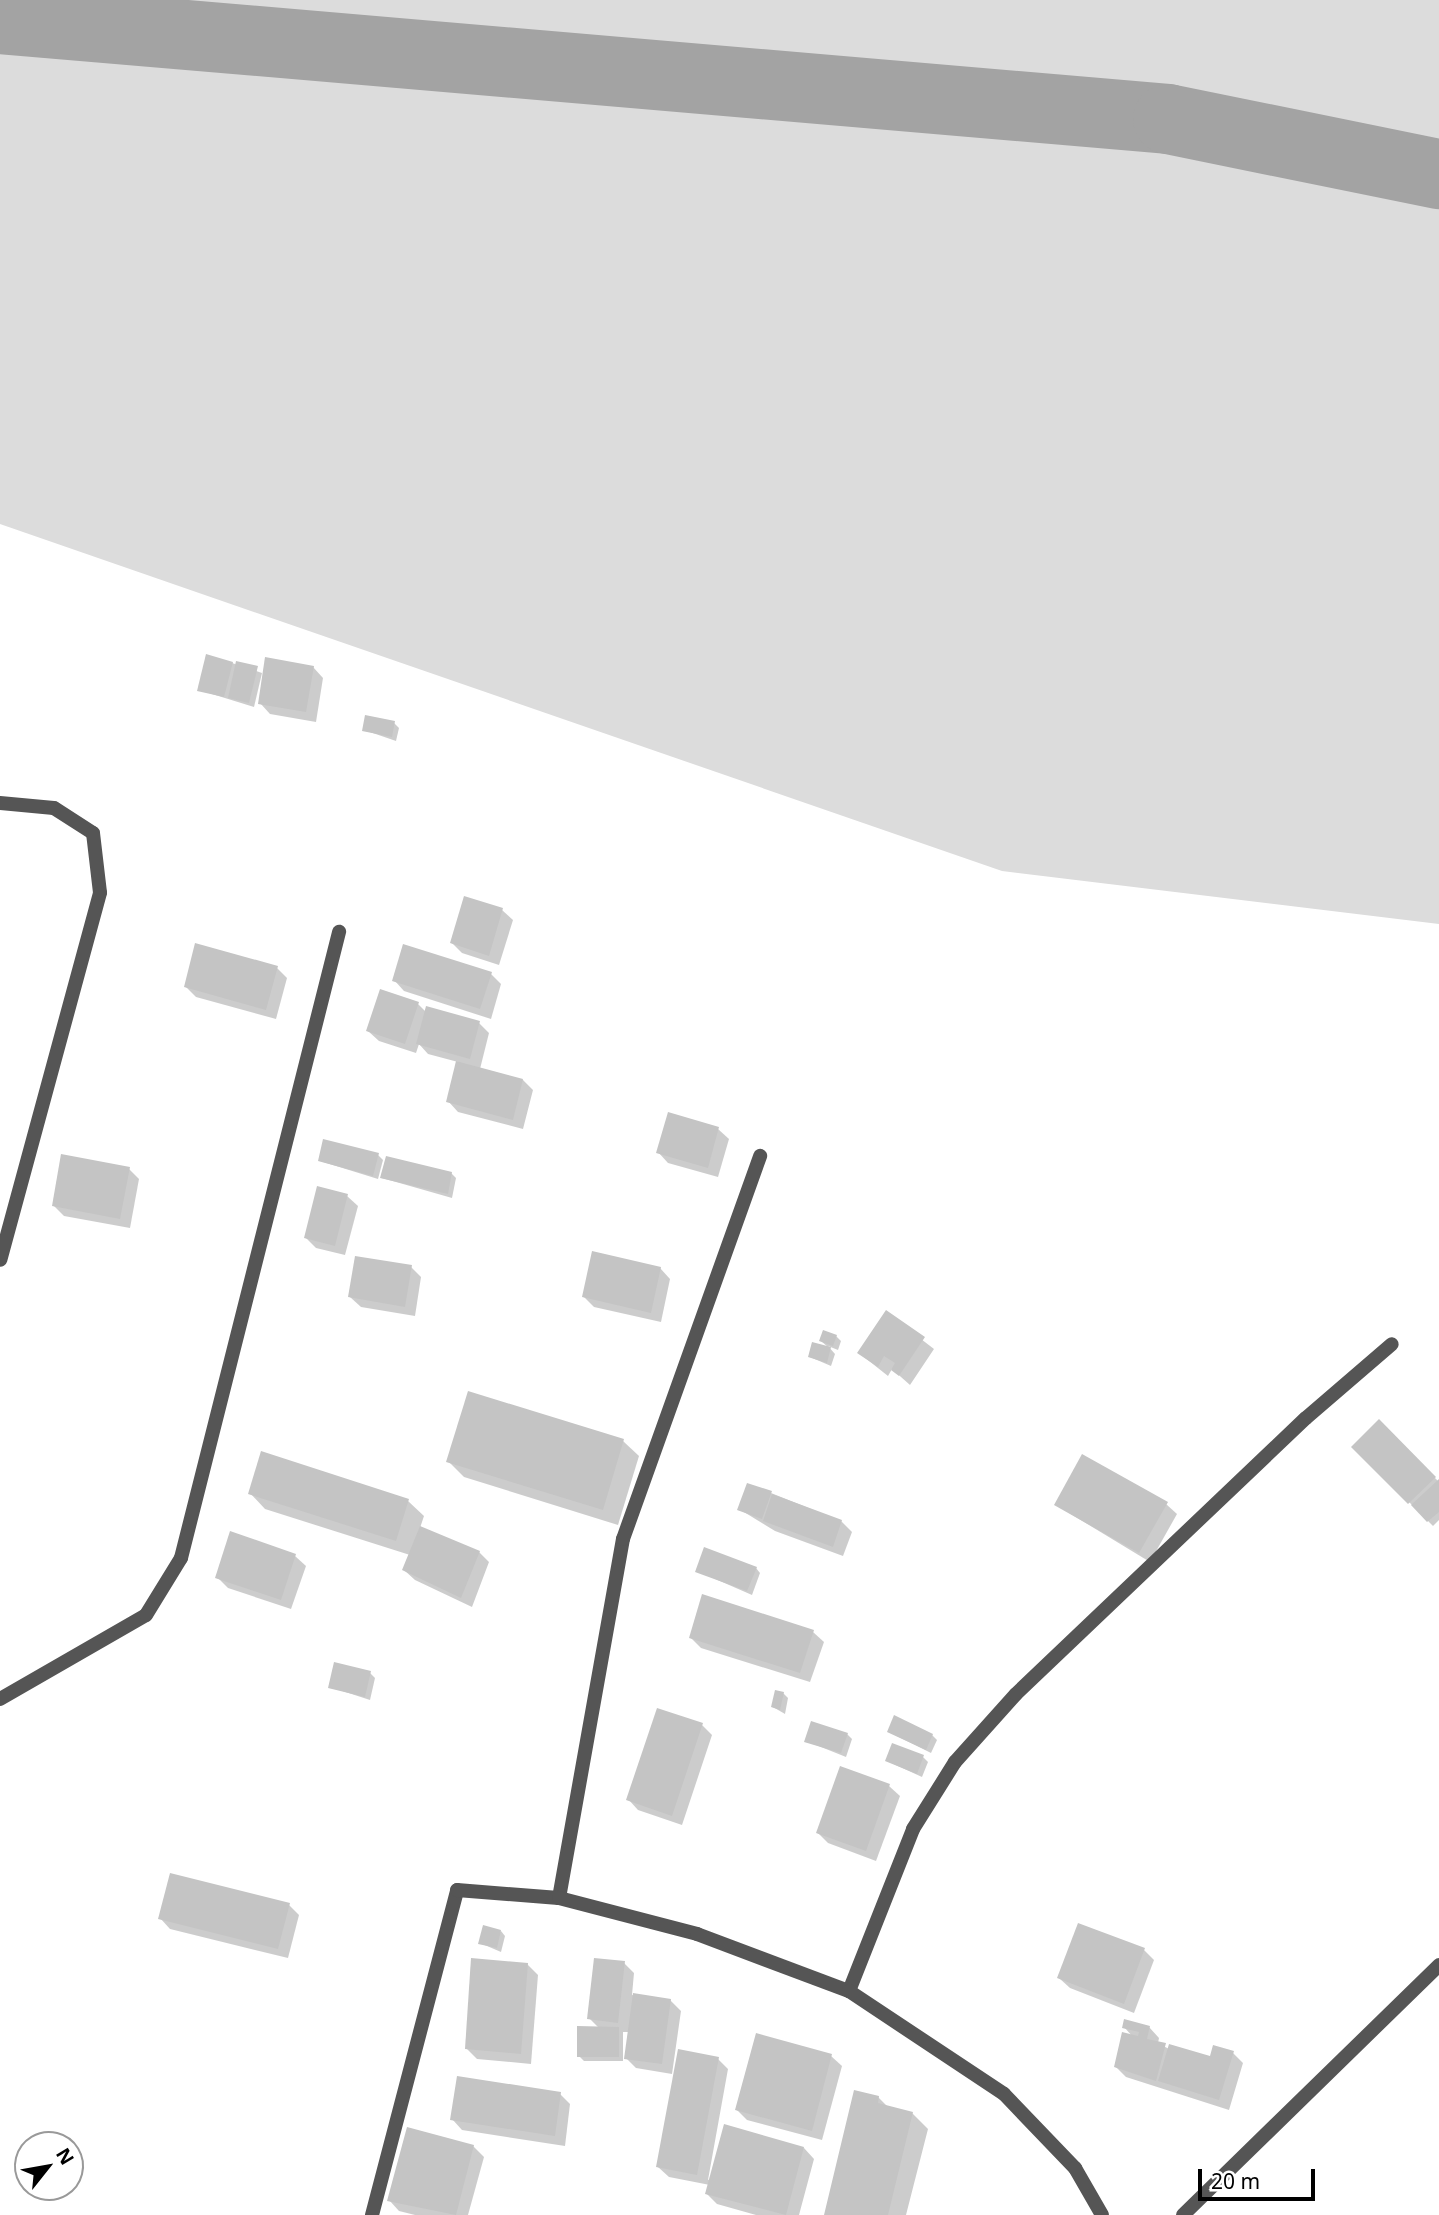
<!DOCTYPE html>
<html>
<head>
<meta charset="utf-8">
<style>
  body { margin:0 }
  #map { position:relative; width:1439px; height:2215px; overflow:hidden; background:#fff; font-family:"Noto Sans",sans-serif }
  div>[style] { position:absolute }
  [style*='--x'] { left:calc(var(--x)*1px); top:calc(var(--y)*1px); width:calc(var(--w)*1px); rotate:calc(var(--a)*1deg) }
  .green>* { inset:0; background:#dcdcdc }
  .shadow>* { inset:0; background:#0003 }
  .river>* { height:70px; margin:-35px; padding:0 35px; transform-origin:35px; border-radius:35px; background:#a3a3a3 }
  .building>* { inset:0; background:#c4c4c4 }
  .minor>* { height:14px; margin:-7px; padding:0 7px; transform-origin:7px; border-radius:7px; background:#555 }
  span { translate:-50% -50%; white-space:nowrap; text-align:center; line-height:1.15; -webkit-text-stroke:6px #fff; paint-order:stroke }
  .north { position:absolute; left:14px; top:2131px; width:70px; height:70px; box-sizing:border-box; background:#fff; border:2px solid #999; border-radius:50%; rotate:59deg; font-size:19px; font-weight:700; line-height:28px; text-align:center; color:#000 }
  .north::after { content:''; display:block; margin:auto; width:24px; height:32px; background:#000; clip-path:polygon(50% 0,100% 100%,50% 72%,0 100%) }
  .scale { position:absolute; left:1198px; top:2169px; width:117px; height:32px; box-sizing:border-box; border:4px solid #000; border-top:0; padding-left:9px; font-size:21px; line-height:24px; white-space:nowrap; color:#000; -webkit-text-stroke:5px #fff; paint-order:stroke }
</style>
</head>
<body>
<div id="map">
  <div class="green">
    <div style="clip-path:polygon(0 0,1439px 0,1439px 924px,1002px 871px,0 524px)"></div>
  </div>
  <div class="shadow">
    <div style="clip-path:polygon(232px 663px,262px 673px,254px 707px,199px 690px)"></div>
    <div style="clip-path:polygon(313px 667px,323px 678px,316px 722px,270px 714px,260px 703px)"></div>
    <div style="clip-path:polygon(394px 723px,399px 728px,396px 741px,364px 730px)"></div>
    <div style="clip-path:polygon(502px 910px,513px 920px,499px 965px,462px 953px,451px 942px)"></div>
    <div style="clip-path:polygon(277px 968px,287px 978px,276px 1019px,196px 997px,185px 986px)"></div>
    <div style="clip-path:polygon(491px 974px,501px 984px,491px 1019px,404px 991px,394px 980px)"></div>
    <div style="clip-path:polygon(418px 1004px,426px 1012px,479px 1023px,489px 1033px,480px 1069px,523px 1080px,533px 1090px,523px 1129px,458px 1112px,448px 1101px,458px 1062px,428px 1054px,419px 1044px,416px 1053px,379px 1041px,368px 1031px)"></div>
    <div style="clip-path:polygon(718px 1129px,729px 1139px,718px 1177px,668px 1163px,658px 1152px)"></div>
    <div style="clip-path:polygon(378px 1155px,383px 1160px,378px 1179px,320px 1161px)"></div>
    <div style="clip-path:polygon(129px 1169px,139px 1179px,130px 1228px,64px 1216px,54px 1206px)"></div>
    <div style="clip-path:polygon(451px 1173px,456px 1178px,452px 1198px,382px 1178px)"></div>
    <div style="clip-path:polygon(347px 1196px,358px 1206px,345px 1255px,316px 1248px,305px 1237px)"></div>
    <div style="clip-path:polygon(411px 1267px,421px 1277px,415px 1316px,361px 1307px,350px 1297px)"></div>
    <div style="clip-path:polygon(660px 1268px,670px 1279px,661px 1322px,594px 1307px,584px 1297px)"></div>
    <div style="clip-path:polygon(886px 1312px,934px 1349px,910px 1385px,892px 1369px,888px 1376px,859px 1353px)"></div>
    <div style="clip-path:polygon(836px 1336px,841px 1341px,838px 1350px,828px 1346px,835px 1354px,831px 1366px,810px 1357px,829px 1348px,821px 1341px)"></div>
    <div style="clip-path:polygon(1379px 1422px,1439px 1482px,1439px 1520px,1433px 1526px,1354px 1447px)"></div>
    <div style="clip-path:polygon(623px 1441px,639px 1456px,618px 1525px,464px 1477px,448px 1461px)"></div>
    <div style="clip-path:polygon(250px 1493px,408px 1501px,424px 1516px,420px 1528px,479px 1552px,489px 1562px,472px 1607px,415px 1580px,404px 1570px,410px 1555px,265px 1509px)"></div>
    <div style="clip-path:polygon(771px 1493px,841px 1521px,852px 1532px,843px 1556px,775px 1531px,739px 1509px)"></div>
    <div style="clip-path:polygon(1166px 1504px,1177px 1514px,1150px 1562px,1056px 1505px)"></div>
    <div style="clip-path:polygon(295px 1556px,306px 1566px,291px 1609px,228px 1588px,217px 1577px)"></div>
    <div style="clip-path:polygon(756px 1568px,760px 1573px,752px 1595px,697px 1571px)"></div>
    <div style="clip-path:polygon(813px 1632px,824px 1642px,810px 1682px,701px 1648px,690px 1637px)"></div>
    <div style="clip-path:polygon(370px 1673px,375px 1678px,370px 1700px,330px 1687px)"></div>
    <div style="clip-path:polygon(783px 1693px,788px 1698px,785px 1714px,773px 1707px)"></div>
    <div style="clip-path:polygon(702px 1725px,712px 1735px,682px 1825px,638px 1810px,628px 1799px)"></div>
    <div style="clip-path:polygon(889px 1732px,932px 1735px,937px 1740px,931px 1753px)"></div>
    <div style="clip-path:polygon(847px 1734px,852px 1739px,846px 1757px,806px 1741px)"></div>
    <div style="clip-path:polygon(923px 1757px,928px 1762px,922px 1777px,887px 1761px)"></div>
    <div style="clip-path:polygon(889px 1786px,900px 1796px,876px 1861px,828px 1843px,818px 1833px)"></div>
    <div style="clip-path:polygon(289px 1905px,299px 1915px,288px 1958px,170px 1929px,160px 1918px)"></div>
    <div style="clip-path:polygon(501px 1931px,505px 1936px,501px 1952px,480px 1943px)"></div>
    <div style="clip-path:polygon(1144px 1950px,1154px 1960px,1134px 2013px,1070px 1988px,1059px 1978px)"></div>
    <div style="clip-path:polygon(624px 1963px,634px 1973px,632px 1995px,670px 2000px,681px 2011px,672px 2074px,636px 2068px,626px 2058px,630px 2032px,623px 2032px,623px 2061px,584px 2061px,579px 2056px,599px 2028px,589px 2018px)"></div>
    <div style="clip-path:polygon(527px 1964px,538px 1975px,531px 2064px,477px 2059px,467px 2049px)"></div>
    <div style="clip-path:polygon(1124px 2027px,1149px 2027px,1159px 2038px,1158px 2043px,1169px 2049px,1211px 2058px,1233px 2053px,1243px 2063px,1229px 2110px,1126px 2077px,1116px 2067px,1133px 2037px)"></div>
    <div style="clip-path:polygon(831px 2056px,842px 2066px,822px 2140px,747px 2120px,737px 2110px)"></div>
    <div style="clip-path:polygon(718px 2059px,728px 2069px,708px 2180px,804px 2148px,814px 2159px,799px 2215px,756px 2215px,717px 2204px,707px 2194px,710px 2185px,669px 2177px,658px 2167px)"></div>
    <div style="clip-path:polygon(560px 2094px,570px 2104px,565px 2146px,462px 2130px,452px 2119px)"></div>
    <div style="clip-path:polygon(878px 2097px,888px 2107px,912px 2113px,928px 2129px,906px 2215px,825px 2215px)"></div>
    <div style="clip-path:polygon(473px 2146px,484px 2157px,468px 2215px,415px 2215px,399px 2211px,389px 2200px)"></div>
  </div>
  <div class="river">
    <div style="--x:0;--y:19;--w:1172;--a:4.89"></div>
    <div style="--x:1168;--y:119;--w:277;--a:11.5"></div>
  </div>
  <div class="building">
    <div style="clip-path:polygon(206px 654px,233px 662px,224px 697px,197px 691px)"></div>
    <div style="clip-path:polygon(265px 657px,314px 666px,306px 712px,258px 704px)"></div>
    <div style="clip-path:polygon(236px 661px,258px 666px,249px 703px,228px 698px)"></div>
    <div style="clip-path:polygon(365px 715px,395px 721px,392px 737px,362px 731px)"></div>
    <div style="clip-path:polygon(464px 896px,503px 908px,489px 956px,450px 943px)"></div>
    <div style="clip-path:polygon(195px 943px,278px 966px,266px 1010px,184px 987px)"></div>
    <div style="clip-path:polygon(403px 944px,492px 972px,480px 1009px,392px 981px)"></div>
    <div style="clip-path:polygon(380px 989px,419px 1002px,405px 1044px,366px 1031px)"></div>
    <div style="clip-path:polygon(426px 1006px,480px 1021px,470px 1059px,416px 1044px)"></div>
    <div style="clip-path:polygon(456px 1061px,523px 1079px,513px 1120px,446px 1102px)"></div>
    <div style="clip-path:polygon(668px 1112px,719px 1127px,708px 1168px,656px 1153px)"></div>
    <div style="clip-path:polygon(323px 1139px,379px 1153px,373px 1176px,318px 1161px)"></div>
    <div style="clip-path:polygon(61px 1154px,130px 1167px,120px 1219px,52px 1206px)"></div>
    <div style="clip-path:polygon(386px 1156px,452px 1172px,448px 1194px,380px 1178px)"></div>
    <div style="clip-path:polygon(317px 1186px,348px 1194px,335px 1246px,304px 1238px)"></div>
    <div style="clip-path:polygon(592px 1251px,661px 1267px,651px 1313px,582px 1297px)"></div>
    <div style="clip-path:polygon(355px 1256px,412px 1265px,405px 1307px,348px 1297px)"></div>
    <div style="clip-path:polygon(886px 1310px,925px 1337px,899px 1376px,891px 1370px,895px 1363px,884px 1356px,878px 1367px,857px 1353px)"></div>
    <div style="clip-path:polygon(823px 1330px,837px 1335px,833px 1346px,819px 1341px)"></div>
    <div style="clip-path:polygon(812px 1342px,831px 1347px,827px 1363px,808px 1357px)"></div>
    <div style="clip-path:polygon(468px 1391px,624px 1439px,603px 1510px,446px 1462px)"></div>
    <div style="clip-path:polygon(1379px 1419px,1436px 1477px,1408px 1504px,1351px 1447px)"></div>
    <div style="clip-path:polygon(261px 1451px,409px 1499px,396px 1541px,248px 1494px)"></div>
    <div style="clip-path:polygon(1082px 1454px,1168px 1502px,1139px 1553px,1054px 1505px)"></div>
    <div style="clip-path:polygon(1439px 1479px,1439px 1512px,1427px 1522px,1411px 1505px)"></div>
    <div style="clip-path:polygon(747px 1483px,772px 1491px,762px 1519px,737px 1510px)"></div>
    <div style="clip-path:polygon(772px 1494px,842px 1520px,833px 1547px,763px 1521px)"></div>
    <div style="clip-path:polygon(420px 1526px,480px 1551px,461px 1598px,402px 1570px)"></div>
    <div style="clip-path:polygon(230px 1531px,296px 1554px,281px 1600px,215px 1578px)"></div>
    <div style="clip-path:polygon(704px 1547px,757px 1567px,747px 1591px,695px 1572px)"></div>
    <div style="clip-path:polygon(702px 1594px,814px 1630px,800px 1673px,689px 1638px)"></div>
    <div style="clip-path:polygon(334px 1662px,371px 1671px,365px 1697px,328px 1688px)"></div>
    <div style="clip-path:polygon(775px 1690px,784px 1692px,780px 1710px,771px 1707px)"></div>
    <div style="clip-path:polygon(657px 1708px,703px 1723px,672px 1816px,626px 1800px)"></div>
    <div style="clip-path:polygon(894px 1715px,933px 1734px,926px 1750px,887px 1732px)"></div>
    <div style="clip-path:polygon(811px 1721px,848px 1733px,841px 1753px,804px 1742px)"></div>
    <div style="clip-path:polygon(892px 1743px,924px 1755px,917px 1774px,885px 1761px)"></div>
    <div style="clip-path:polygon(840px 1766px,890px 1784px,866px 1851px,816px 1833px)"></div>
    <div style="clip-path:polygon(170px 1873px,290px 1903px,278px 1949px,158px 1919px)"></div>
    <div style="clip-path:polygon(1078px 1923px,1145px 1948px,1124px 2004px,1057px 1978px)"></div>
    <div style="clip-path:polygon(483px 1925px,501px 1930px,497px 1948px,478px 1944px)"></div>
    <div style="clip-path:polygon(471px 1958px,528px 1963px,521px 2054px,465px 2049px)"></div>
    <div style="clip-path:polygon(594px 1958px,625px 1961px,618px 2023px,587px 2019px)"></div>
    <div style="clip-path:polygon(633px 1993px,671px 1999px,662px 2064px,624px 2059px)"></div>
    <div style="clip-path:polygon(1124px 2019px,1150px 2026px,1147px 2039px,1166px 2043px,1156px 2081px,1114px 2067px,1122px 2032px,1138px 2036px,1139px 2032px,1122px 2028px)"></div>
    <div style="clip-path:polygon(577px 2026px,619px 2027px,619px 2057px,577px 2057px)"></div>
    <div style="clip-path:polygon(756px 2033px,832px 2054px,812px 2131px,735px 2110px)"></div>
    <div style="clip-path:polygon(1169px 2044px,1210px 2056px,1213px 2045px,1234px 2051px,1219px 2100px,1158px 2081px)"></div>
    <div style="clip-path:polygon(678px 2049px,719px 2057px,697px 2175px,656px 2167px)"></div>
    <div style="clip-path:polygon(457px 2076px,561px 2092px,555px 2136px,450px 2120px)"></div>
    <div style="clip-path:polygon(854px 2090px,879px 2096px,878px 2103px,913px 2112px,888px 2215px,824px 2215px)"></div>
    <div style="clip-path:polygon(724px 2124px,804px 2147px,786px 2215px,705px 2194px)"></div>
    <div style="clip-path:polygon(407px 2127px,474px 2145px,456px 2215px,387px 2201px)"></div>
  </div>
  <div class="minor">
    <div style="--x:0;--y:803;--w:54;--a:5.3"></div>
    <div style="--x:54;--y:808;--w:46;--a:32.7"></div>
    <div style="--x:93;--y:833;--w:60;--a:83.3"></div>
    <div style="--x:100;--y:893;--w:380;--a:105.2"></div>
    <div style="--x:0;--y:1699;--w:168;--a:-29.9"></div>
    <div style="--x:146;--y:1615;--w:67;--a:-58.4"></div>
    <div style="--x:181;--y:1558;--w:646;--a:-75.83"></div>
    <div style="--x:559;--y:1898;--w:365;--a:-79.9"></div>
    <div style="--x:623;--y:1539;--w:407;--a:-70.3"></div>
    <div style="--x:849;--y:1991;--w:174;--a:-68.4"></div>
    <div style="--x:913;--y:1829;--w:79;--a:-57.9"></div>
    <div style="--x:955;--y:1762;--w:91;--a:-48.1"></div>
    <div style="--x:1016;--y:1694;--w:400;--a:-43.6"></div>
    <div style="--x:1306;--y:1418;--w:113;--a:-40.7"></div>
    <div style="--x:372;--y:2215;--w:336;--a:-75.3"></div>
    <div style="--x:457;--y:1890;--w:102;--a:4.5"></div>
    <div style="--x:559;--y:1898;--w:143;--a:14.6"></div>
    <div style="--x:697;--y:1934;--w:162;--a:20.6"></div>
    <div style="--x:849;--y:1991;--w:186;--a:33.6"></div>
    <div style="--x:1004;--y:2094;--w:103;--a:46.2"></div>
    <div style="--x:1075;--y:2168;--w:54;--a:60.1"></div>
    <div style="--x:1183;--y:2215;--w:358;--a:-44.3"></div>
  </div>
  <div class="north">N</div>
  <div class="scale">20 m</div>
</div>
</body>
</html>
